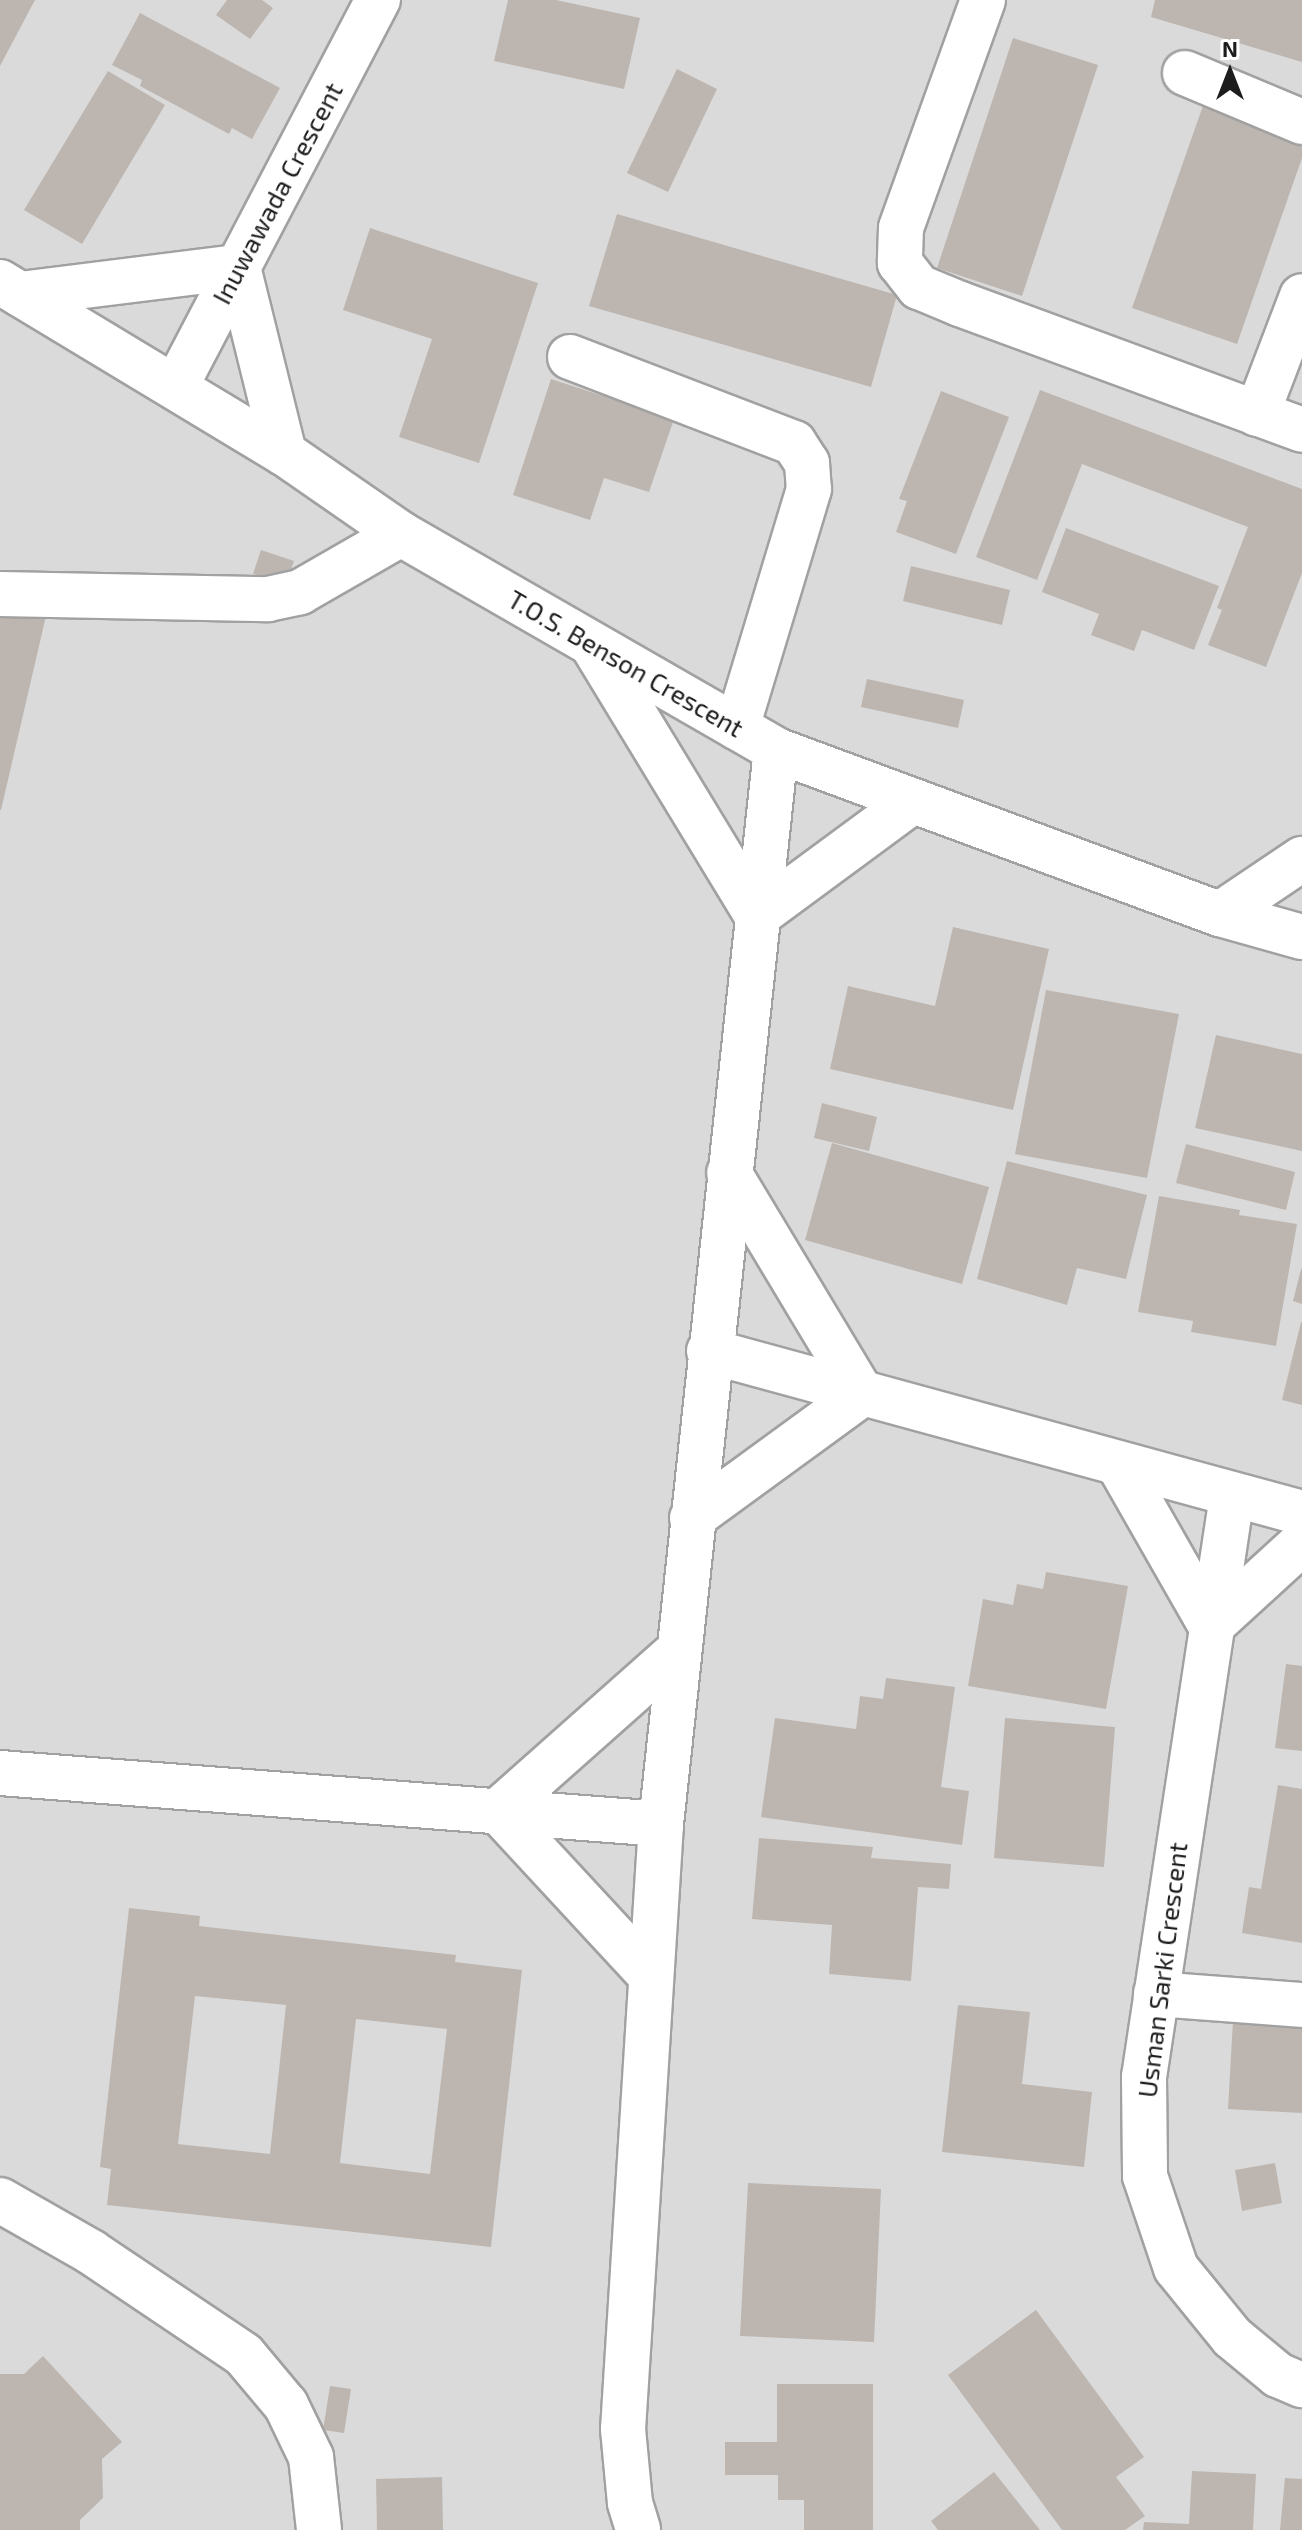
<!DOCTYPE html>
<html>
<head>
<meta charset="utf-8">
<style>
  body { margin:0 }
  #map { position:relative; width:1302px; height:2530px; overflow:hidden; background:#edeae3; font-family:"Exo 2",sans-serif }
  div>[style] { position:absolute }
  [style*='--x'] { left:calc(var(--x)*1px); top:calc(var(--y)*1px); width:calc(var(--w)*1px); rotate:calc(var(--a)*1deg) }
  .residential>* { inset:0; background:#dbdada }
  .building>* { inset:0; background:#bdb6b0 }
  .roads { filter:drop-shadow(2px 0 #a1a1a1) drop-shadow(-2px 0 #a1a1a1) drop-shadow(0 2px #a1a1a1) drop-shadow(0 -2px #a1a1a1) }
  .minor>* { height:44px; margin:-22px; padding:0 22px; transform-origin:22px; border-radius:22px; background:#fff }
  span { translate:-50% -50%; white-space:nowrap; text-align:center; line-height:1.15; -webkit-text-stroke:7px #fff; paint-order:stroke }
  .street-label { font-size:26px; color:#1d1d1d }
  .north { position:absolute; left:1190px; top:32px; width:80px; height:80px; -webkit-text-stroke:6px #fff; paint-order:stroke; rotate:0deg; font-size:22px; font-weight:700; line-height:32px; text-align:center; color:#1d1d1d }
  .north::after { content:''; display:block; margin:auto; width:28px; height:36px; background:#1d1d1d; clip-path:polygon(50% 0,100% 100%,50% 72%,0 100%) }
</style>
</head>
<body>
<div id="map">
  <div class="residential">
    <div style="clip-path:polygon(0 0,1302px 0,1302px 2530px,0 2530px)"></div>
  </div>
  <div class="building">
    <div style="clip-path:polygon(0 0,35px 0,0 66px)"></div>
    <div style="clip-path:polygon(227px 0,262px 0,273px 8px,250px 39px,216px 15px)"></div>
    <div style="clip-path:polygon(508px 0,556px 0,640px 18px,624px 89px,494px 61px)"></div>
    <div style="clip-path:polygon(1155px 0,1302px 0,1302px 62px,1151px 17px)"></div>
    <div style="clip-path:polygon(140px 13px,280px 88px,252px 139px,232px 128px,229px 134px,140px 86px,142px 80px,112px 65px)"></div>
    <div style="clip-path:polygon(1013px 38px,1098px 65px,1022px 296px,937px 268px)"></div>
    <div style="clip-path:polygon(677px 69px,717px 89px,668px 192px,627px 173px)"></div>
    <div style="clip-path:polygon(108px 71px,165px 105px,82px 244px,24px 210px)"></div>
    <div style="clip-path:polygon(1206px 97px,1302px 131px,1302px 158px,1237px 344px,1132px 308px)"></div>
    <div style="clip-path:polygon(617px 214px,897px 295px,871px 387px,589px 306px)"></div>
    <div style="clip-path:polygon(370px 228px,538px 283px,479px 463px,399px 437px,432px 339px,343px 310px)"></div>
    <div style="clip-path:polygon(551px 379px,674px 419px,649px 492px,604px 478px,590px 520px,513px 495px)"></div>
    <div style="clip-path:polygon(1040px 390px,1302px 489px,1302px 573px,1266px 667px,1208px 645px,1222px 610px,1217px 608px,1248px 527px,1082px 464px,1037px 580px,976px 557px)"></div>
    <div style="clip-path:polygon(941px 391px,1009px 417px,956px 554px,896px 532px,907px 501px,899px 499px)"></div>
    <div style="clip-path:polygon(1066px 528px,1219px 586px,1194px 650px,1142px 630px,1134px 651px,1091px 635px,1099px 614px,1042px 592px)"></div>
    <div style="clip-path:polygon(261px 550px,294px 561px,286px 585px,253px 574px)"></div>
    <div style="clip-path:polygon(911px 566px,1010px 590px,1002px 625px,903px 601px)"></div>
    <div style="clip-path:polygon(0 605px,46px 616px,1px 810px,0 810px)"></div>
    <div style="clip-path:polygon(867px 679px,964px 700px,958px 728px,861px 707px)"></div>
    <div style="clip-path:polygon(953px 927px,1049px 949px,1013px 1110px,830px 1069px,848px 986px,935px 1006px)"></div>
    <div style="clip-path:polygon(1046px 990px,1179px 1014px,1147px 1178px,1015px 1154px)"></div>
    <div style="clip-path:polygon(1216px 1035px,1302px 1054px,1302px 1151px,1195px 1128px)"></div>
    <div style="clip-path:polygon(822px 1103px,877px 1117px,869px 1151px,814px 1138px)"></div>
    <div style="clip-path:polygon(832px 1143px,989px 1187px,962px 1284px,805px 1240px)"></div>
    <div style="clip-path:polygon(1186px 1144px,1295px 1172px,1286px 1210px,1176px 1183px)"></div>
    <div style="clip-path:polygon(1007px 1161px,1147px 1195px,1126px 1279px,1077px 1268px,1067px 1305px,977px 1279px)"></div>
    <div style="clip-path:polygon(1159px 1196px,1240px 1210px,1239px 1215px,1297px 1224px,1276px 1346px,1191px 1332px,1193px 1321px,1138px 1312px)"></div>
    <div style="clip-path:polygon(1301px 1269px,1302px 1269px,1302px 1304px,1293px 1301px)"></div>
    <div style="clip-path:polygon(1301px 1322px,1302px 1322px,1302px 1405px,1282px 1400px)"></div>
    <div style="clip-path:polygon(1046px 1572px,1128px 1586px,1106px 1709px,968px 1686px,983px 1599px,1013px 1605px,1017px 1584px,1043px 1589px)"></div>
    <div style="clip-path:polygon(1286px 1664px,1302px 1666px,1302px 1751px,1275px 1748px)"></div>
    <div style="clip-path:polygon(886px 1678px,955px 1687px,941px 1787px,969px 1791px,962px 1845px,761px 1817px,775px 1718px,856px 1729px,860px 1696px,883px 1699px)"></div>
    <div style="clip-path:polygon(1005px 1718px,1115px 1727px,1104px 1867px,994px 1858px)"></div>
    <div style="clip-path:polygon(1278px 1785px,1302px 1789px,1302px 1943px,1242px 1933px,1249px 1887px,1261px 1889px)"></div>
    <div style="clip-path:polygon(759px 1838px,873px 1847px,871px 1858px,951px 1864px,949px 1889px,918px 1887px,911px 1981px,829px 1974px,832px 1925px,752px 1919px)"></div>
    <div style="clip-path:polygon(evenodd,129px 1908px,200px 1916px,199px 1926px,456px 1955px,455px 1962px,522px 1970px,491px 2247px,107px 2205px,111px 2169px,100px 2167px,129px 1908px,195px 1996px,286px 2005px,270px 2154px,178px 2144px,195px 1996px,129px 1908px,356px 2019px,447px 2029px,430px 2174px,340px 2163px,356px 2019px)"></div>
    <div style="clip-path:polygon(958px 2005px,1030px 2012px,1022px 2084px,1092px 2092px,1084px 2167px,942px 2152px)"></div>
    <div style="clip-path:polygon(1233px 2020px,1302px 2023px,1302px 2113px,1228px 2109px)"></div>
    <div style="clip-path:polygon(1275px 2163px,1282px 2203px,1242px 2211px,1235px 2170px)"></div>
    <div style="clip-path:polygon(748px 2183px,881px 2189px,874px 2342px,740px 2336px)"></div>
    <div style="clip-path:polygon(1036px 2310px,1144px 2457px,1116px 2477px,1145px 2516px,1125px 2530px,1062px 2530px,948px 2375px)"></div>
    <div style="clip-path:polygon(43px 2356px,122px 2442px,102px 2459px,103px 2498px,80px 2520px,80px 2530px,0 2530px,0 2374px,24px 2374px)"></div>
    <div style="clip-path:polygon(777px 2384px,873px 2384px,873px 2530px,804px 2530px,804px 2500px,778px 2500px,778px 2475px,725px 2475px,725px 2442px,777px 2442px)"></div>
    <div style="clip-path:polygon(330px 2386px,351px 2389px,344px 2433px,323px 2430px)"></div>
    <div style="clip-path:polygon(1192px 2471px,1256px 2474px,1253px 2530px,1143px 2530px,1144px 2522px,1189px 2524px)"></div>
    <div style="clip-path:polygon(994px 2472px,1040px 2530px,938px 2530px,931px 2521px)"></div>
    <div style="clip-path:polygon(442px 2477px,443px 2530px,377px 2530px,376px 2479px)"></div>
    <div style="clip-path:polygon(1285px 2478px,1302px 2479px,1302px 2530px,1280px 2530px)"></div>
  </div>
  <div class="roads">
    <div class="minor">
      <div style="--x:983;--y:0;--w:242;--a:109.8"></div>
      <div style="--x:901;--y:228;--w:35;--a:92"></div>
      <div style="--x:900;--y:263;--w:31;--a:52"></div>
      <div style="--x:919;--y:287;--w:44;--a:22.5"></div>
      <div style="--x:960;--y:304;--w:364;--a:20.2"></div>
      <div style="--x:1185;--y:73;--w:127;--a:22.7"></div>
      <div style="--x:0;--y:282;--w:332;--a:31.1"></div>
      <div style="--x:284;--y:453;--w:142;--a:34.7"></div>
      <div style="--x:401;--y:534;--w:433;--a:29.9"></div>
      <div style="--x:776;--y:750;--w:473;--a:20.3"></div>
      <div style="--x:1220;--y:914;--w:85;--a:15.7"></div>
      <div style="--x:20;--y:294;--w:220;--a:-7.1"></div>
      <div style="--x:238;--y:267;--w:192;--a:76.1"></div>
      <div style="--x:570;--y:357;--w:240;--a:21"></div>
      <div style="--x:794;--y:443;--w:24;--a:57"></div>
      <div style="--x:807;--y:463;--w:26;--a:86"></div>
      <div style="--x:809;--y:489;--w:249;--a:106.8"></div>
      <div style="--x:176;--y:386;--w:436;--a:-62.4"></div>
      <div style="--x:1257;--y:414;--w:126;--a:-69.1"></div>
      <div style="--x:0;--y:594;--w:268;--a:1.1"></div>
      <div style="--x:268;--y:599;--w:33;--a:-12"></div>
      <div style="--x:300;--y:592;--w:116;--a:-29.9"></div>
      <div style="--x:593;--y:646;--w:316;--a:58.7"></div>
      <div style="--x:757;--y:916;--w:194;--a:-36.4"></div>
      <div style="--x:1220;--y:914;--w:99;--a:-33.9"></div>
      <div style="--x:709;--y:1351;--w:615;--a:15.28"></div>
      <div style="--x:1119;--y:1465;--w:185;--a:60.3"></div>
      <div style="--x:1211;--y:1626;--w:123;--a:-42.4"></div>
      <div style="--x:1232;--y:1496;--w:588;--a:98.61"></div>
      <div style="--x:1144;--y:2077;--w:99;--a:89.4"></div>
      <div style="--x:1145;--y:2176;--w:97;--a:71.4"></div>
      <div style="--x:1176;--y:2268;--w:89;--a:50.9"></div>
      <div style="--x:1232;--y:2337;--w:60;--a:39.6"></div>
      <div style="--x:1278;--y:2375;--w:26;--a:23"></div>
      <div style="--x:692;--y:1518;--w:210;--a:-36.1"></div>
      <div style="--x:862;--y:1394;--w:258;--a:-121"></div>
      <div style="--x:0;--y:1773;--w:663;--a:4.41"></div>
      <div style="--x:661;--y:1824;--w:606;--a:93.59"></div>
      <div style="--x:623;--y:2429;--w:74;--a:84.6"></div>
      <div style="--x:630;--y:2503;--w:28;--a:73"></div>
      <div style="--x:661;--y:1824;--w:1080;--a:-83.89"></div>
      <div style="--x:651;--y:1976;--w:225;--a:-132.8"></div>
      <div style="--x:498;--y:1811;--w:241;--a:-41.6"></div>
      <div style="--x:1156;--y:1994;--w:146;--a:4.3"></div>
      <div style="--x:0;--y:2200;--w:105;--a:29.7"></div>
      <div style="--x:91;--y:2252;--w:184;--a:33.9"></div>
      <div style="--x:244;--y:2355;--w:65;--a:50"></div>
      <div style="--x:286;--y:2405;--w:58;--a:64.3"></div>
      <div style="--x:311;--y:2457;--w:73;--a:83.7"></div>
    </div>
  </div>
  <div class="street-label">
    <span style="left:277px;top:193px;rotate:-62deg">Inuwawada Crescent</span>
    <span style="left:626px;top:663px;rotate:30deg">T.O.S. Benson Crescent</span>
    <span style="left:1162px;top:1970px;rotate:-83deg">Usman Sarki Crescent</span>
  </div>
  <div class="north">N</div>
</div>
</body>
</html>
